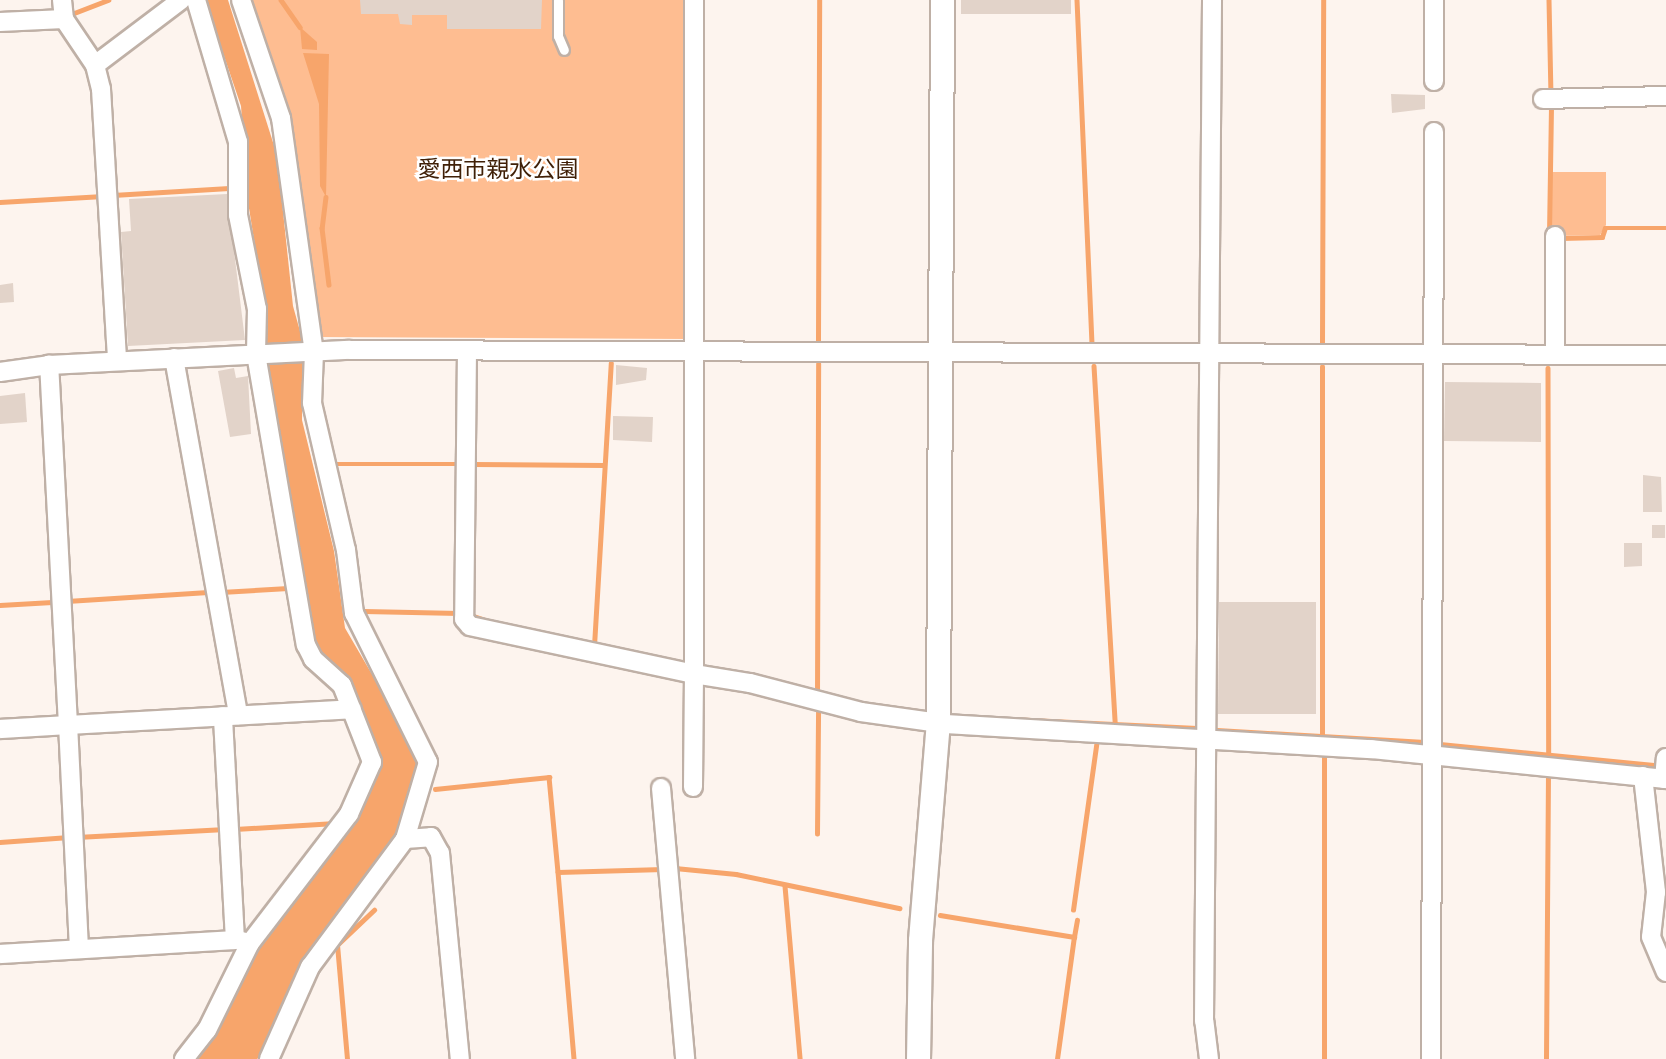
<!DOCTYPE html>
<html>
<head>
<meta charset="utf-8">
<style>
  body { margin:0 }
  #map { position:relative; width:1666px; height:1059px; overflow:hidden; background:#fdf4ee; font-family:Raleway,"Noto Sans JP",sans-serif }
  div>[style] { position:absolute }
  [style*='--x'] { left:calc(var(--x)*1px); top:calc(var(--y)*1px); width:calc(var(--w)*1px); rotate:calc(var(--a)*1deg) }
  .green>* { inset:0; background:#febd91 }
  .water>* { inset:0; background:#f7a56b }
  .stream>* { height:4.5px; margin:-2.25px; padding:0 2.25px; transform-origin:2.25px; border-radius:2.25px; background:#f7a56b }
  .building>* { inset:0; background:#e2d3c9 }
  .roads { filter:drop-shadow(2px 0 #bfb0a6) drop-shadow(-2px 0 #bfb0a6) drop-shadow(0 2px #bfb0a6) drop-shadow(0 -2px #bfb0a6) }
  .service>* { height:9px; margin:-4.5px; padding:0 4.5px; transform-origin:4.5px; border-radius:4.5px; background:#fff }
  .minor>* { height:18px; margin:-9px; padding:0 9px; transform-origin:9px; border-radius:9px; background:#fff }
  .tertiary>* { height:23px; margin:-11.5px; padding:0 11.5px; transform-origin:11.5px; border-radius:11.5px; background:#fff }
  span { translate:-50% -50%; white-space:nowrap; text-align:center; line-height:1.15; -webkit-text-stroke:5px #fff; paint-order:stroke }
  .park-label { font-size:23px; color:#402007 }
</style>
</head>
<body>
<div id="map">
  <div class="green">
    <div style="clip-path:polygon(249px 0,690px 0,686px 339px,319px 337px)"></div>
    <div style="clip-path:polygon(1552px 172px,1606px 172px,1606px 225px,1600px 235px,1552px 236px)"></div>
  </div>
  <div class="water">
    <div style="clip-path:polygon(205px 0,228px 0,277px 155px,293px 306px,303px 342px,302px 420px,334px 551px,345px 628px,419px 755px,421px 772px,393px 846px,302px 964px,264px 1053px,257px 1059px,192px 1059px,241px 967px,372px 786px,379px 757px,361px 714px,316px 655px,263px 365px,264px 302px,248px 202px,241px 106px)"></div>
    <div style="clip-path:polygon(300px 27px,317px 42px,317px 50px,302px 49px)"></div>
    <div style="clip-path:polygon(303px 53px,329px 54px,326px 197px,320px 186px,319px 104px)"></div>
  </div>
  <div class="stream">
    <div style="--x:281;--y:0;--w:33;--a:55"></div>
    <div style="--x:1077;--y:0;--w:342;--a:87.5"></div>
    <div style="--x:1549;--y:0;--w:94;--a:88.8"></div>
    <div style="--x:69;--y:15;--w:42;--a:-21"></div>
    <div style="--x:113;--y:195;--w:116;--a:-3.5"></div>
    <div style="--x:326;--y:197;--w:31;--a:97"></div>
    <div style="--x:322;--y:228;--w:57;--a:83"></div>
    <div style="--x:0;--y:202;--w:103;--a:-3.3"></div>
    <div style="--x:1549;--y:234;--w:132;--a:-89.1"></div>
    <div style="--x:1561;--y:238;--w:41;--a:-1.4"></div>
    <div style="--x:1602;--y:237;--w:9;--a:-72"></div>
    <div style="--x:1605;--y:228;--w:61;--a:0"></div>
    <div style="--x:818;--y:341;--w:341;--a:-89.8"></div>
    <div style="--x:1322;--y:343;--w:343;--a:-89.8"></div>
    <div style="--x:1094;--y:366;--w:358;--a:86.6"></div>
    <div style="--x:1548;--y:368;--w:388;--a:89.9"></div>
    <div style="--x:335;--y:464;--w:124;--a:0"></div>
    <div style="--x:473;--y:464;--w:131;--a:0.4"></div>
    <div style="--x:221;--y:592;--w:67;--a:-3.4"></div>
    <div style="--x:67;--y:601;--w:145;--a:-3.6"></div>
    <div style="--x:0;--y:605;--w:52;--a:-3.3"></div>
    <div style="--x:364;--y:611;--w:95;--a:1.2"></div>
    <div style="--x:473;--y:616;--w:20;--a:18"></div>
    <div style="--x:594;--y:646;--w:283;--a:-86.6"></div>
    <div style="--x:817;--y:695;--w:331;--a:-89.8"></div>
    <div style="--x:966;--y:717;--w:236;--a:2.7"></div>
    <div style="--x:1217;--y:730;--w:208;--a:3.3"></div>
    <div style="--x:1322;--y:736;--w:369;--a:-90"></div>
    <div style="--x:1440;--y:744;--w:217;--a:5.6"></div>
    <div style="--x:435;--y:789;--w:115;--a:-6"></div>
    <div style="--x:549;--y:777;--w:95;--a:84.6"></div>
    <div style="--x:558;--y:872;--w:105;--a:-1.6"></div>
    <div style="--x:235;--y:829;--w:100;--a:-3.4"></div>
    <div style="--x:817;--y:834;--w:124;--a:-89.5"></div>
    <div style="--x:77;--y:837;--w:148;--a:-3.1"></div>
    <div style="--x:0;--y:842;--w:69;--a:-4.1"></div>
    <div style="--x:675;--y:868;--w:61;--a:5.6"></div>
    <div style="--x:736;--y:874;--w:167;--a:11.8"></div>
    <div style="--x:558;--y:872;--w:188;--a:85.1"></div>
    <div style="--x:785;--y:886;--w:174;--a:85"></div>
    <div style="--x:1073;--y:910;--w:173;--a:-82"></div>
    <div style="--x:940;--y:915;--w:136;--a:9.3"></div>
    <div style="--x:1074;--y:937;--w:17;--a:-80"></div>
    <div style="--x:347;--y:1059;--w:114;--a:-95"></div>
    <div style="--x:337;--y:945;--w:51;--a:-43.4"></div>
    <div style="--x:1057;--y:1059;--w:123;--a:-82.1"></div>
    <div style="--x:1324;--y:1059;--w:305;--a:-90"></div>
    <div style="--x:1546;--y:1059;--w:285;--a:-89.6"></div>
  </div>
  <div class="building">
    <div style="clip-path:polygon(360px 0,542px 0,541px 29px,447px 29px,447px 15px,412px 15px,412px 25px,400px 24px,398px 14px,361px 14px)"></div>
    <div style="clip-path:polygon(961px 0,1071px 0,1071px 14px,961px 14px)"></div>
    <div style="clip-path:polygon(1391px 94px,1425px 95px,1425px 109px,1392px 113px)"></div>
    <div style="clip-path:polygon(227px 194px,245px 340px,128px 346px,121px 232px,131px 231px,129px 199px)"></div>
    <div style="clip-path:polygon(13px 283px,14px 302px,0 303px,0 285px)"></div>
    <div style="clip-path:polygon(616px 365px,647px 368px,646px 380px,616px 385px)"></div>
    <div style="clip-path:polygon(234px 368px,236px 378px,248px 376px,251px 434px,230px 437px,218px 371px)"></div>
    <div style="clip-path:polygon(1445px 382px,1541px 383px,1541px 442px,1444px 441px)"></div>
    <div style="clip-path:polygon(25px 393px,27px 422px,0 424px,0 396px)"></div>
    <div style="clip-path:polygon(613px 416px,653px 417px,652px 442px,613px 440px)"></div>
    <div style="clip-path:polygon(1643px 475px,1661px 477px,1662px 512px,1643px 512px)"></div>
    <div style="clip-path:polygon(1652px 525px,1665px 525px,1665px 538px,1652px 538px)"></div>
    <div style="clip-path:polygon(1624px 543px,1642px 543px,1642px 566px,1624px 567px)"></div>
    <div style="clip-path:polygon(1219px 602px,1316px 602px,1316px 714px,1218px 714px)"></div>
  </div>
  <div class="roads">
    <div class="service">
      <div style="--x:558;--y:0;--w:36;--a:90"></div>
      <div style="--x:558;--y:36;--w:15;--a:67"></div>
    </div>
    <div class="minor">
      <div style="--x:196;--y:0;--w:148;--a:73.5"></div>
      <div style="--x:238;--y:142;--w:73;--a:90"></div>
      <div style="--x:238;--y:215;--w:96;--a:78.6"></div>
      <div style="--x:257;--y:309;--w:45;--a:91.3"></div>
      <div style="--x:256;--y:354;--w:295;--a:80.3"></div>
      <div style="--x:306;--y:645;--w:16;--a:63"></div>
      <div style="--x:313;--y:659;--w:39;--a:42"></div>
      <div style="--x:342;--y:685;--w:83;--a:68.7"></div>
      <div style="--x:372;--y:762;--w:57;--a:113.9"></div>
      <div style="--x:349;--y:814;--w:163;--a:127.5"></div>
      <div style="--x:241;--y:0;--w:125;--a:71.3"></div>
      <div style="--x:281;--y:118;--w:236;--a:82"></div>
      <div style="--x:314;--y:352;--w:51;--a:92.2"></div>
      <div style="--x:312;--y:403;--w:151;--a:77"></div>
      <div style="--x:346;--y:550;--w:64;--a:82.8"></div>
      <div style="--x:354;--y:613;--w:166;--a:63.6"></div>
      <div style="--x:428;--y:762;--w:80;--a:106.6"></div>
      <div style="--x:64;--y:19;--w:55;--a:56"></div>
      <div style="--x:95;--y:65;--w:108;--a:-37.1"></div>
      <div style="--x:0;--y:22;--w:64;--a:-2.7"></div>
      <div style="--x:64;--y:19;--w:19;--a:-96"></div>
      <div style="--x:95;--y:65;--w:25;--a:76"></div>
      <div style="--x:101;--y:89;--w:272;--a:86.6"></div>
      <div style="--x:1434;--y:81;--w:81;--a:-90"></div>
      <div style="--x:1543;--y:99;--w:123;--a:-1.4"></div>
      <div style="--x:1555;--y:236;--w:119;--a:90"></div>
      <div style="--x:467;--y:350;--w:269;--a:90.6"></div>
      <div style="--x:464;--y:619;--w:9;--a:49"></div>
      <div style="--x:470;--y:626;--w:229;--a:12.1"></div>
      <div style="--x:694;--y:674;--w:674;--a:-90"></div>
      <div style="--x:174;--y:358;--w:363;--a:79.8"></div>
      <div style="--x:0;--y:372;--w:49;--a:-8.1"></div>
      <div style="--x:49;--y:365;--w:301;--a:-2.9"></div>
      <div style="--x:350;--y:350;--w:1316;--a:0.22"></div>
      <div style="--x:0;--y:729;--w:68;--a:-3.4"></div>
      <div style="--x:68;--y:725;--w:361;--a:-93"></div>
      <div style="--x:1643;--y:776;--w:117;--a:83.6"></div>
      <div style="--x:1656;--y:892;--w:45;--a:96.3"></div>
      <div style="--x:1651;--y:937;--w:38;--a:67"></div>
      <div style="--x:1664;--y:779;--w:21;--a:-85"></div>
      <div style="--x:693;--y:787;--w:113;--a:-89.5"></div>
      <div style="--x:694;--y:674;--w:57;--a:9.1"></div>
      <div style="--x:750;--y:683;--w:115;--a:14.6"></div>
      <div style="--x:861;--y:712;--w:86;--a:8"></div>
      <div style="--x:946;--y:724;--w:426;--a:3.4"></div>
      <div style="--x:1371;--y:749;--w:297;--a:5.8"></div>
      <div style="--x:661;--y:788;--w:272;--a:84.9"></div>
      <div style="--x:79;--y:949;--w:224;--a:-92.8"></div>
      <div style="--x:68;--y:725;--w:284;--a:-3.2"></div>
      <div style="--x:0;--y:954;--w:235;--a:-3.4"></div>
      <div style="--x:235;--y:940;--w:224;--a:-93.1"></div>
      <div style="--x:184;--y:1059;--w:37;--a:-52"></div>
      <div style="--x:207;--y:1030;--w:97;--a:-63.7"></div>
      <div style="--x:250;--y:943;--w:9;--a:-167"></div>
      <div style="--x:269;--y:1059;--w:101;--a:-66"></div>
      <div style="--x:310;--y:967;--w:159;--a:-53.4"></div>
      <div style="--x:405;--y:839;--w:26;--a:-4"></div>
      <div style="--x:431;--y:837;--w:18;--a:61"></div>
      <div style="--x:440;--y:853;--w:207;--a:84.5"></div>
      <div style="--x:1209;--y:1059;--w:38;--a:-97"></div>
      <div style="--x:1204;--y:1021;--w:1021;--a:-89.55"></div>
      <div style="--x:1431;--y:1059;--w:927;--a:-89.81"></div>
    </div>
    <div class="tertiary">
      <div style="--x:918;--y:1059;--w:119;--a:-89"></div>
      <div style="--x:920;--y:940;--w:219;--a:-85.3"></div>
      <div style="--x:938;--y:722;--w:722;--a:-89.68"></div>
    </div>
  </div>
  <div class="park-label">
    <span style="left:498px;top:169px">愛西市親水公園</span>
  </div>
</div>
</body>
</html>
